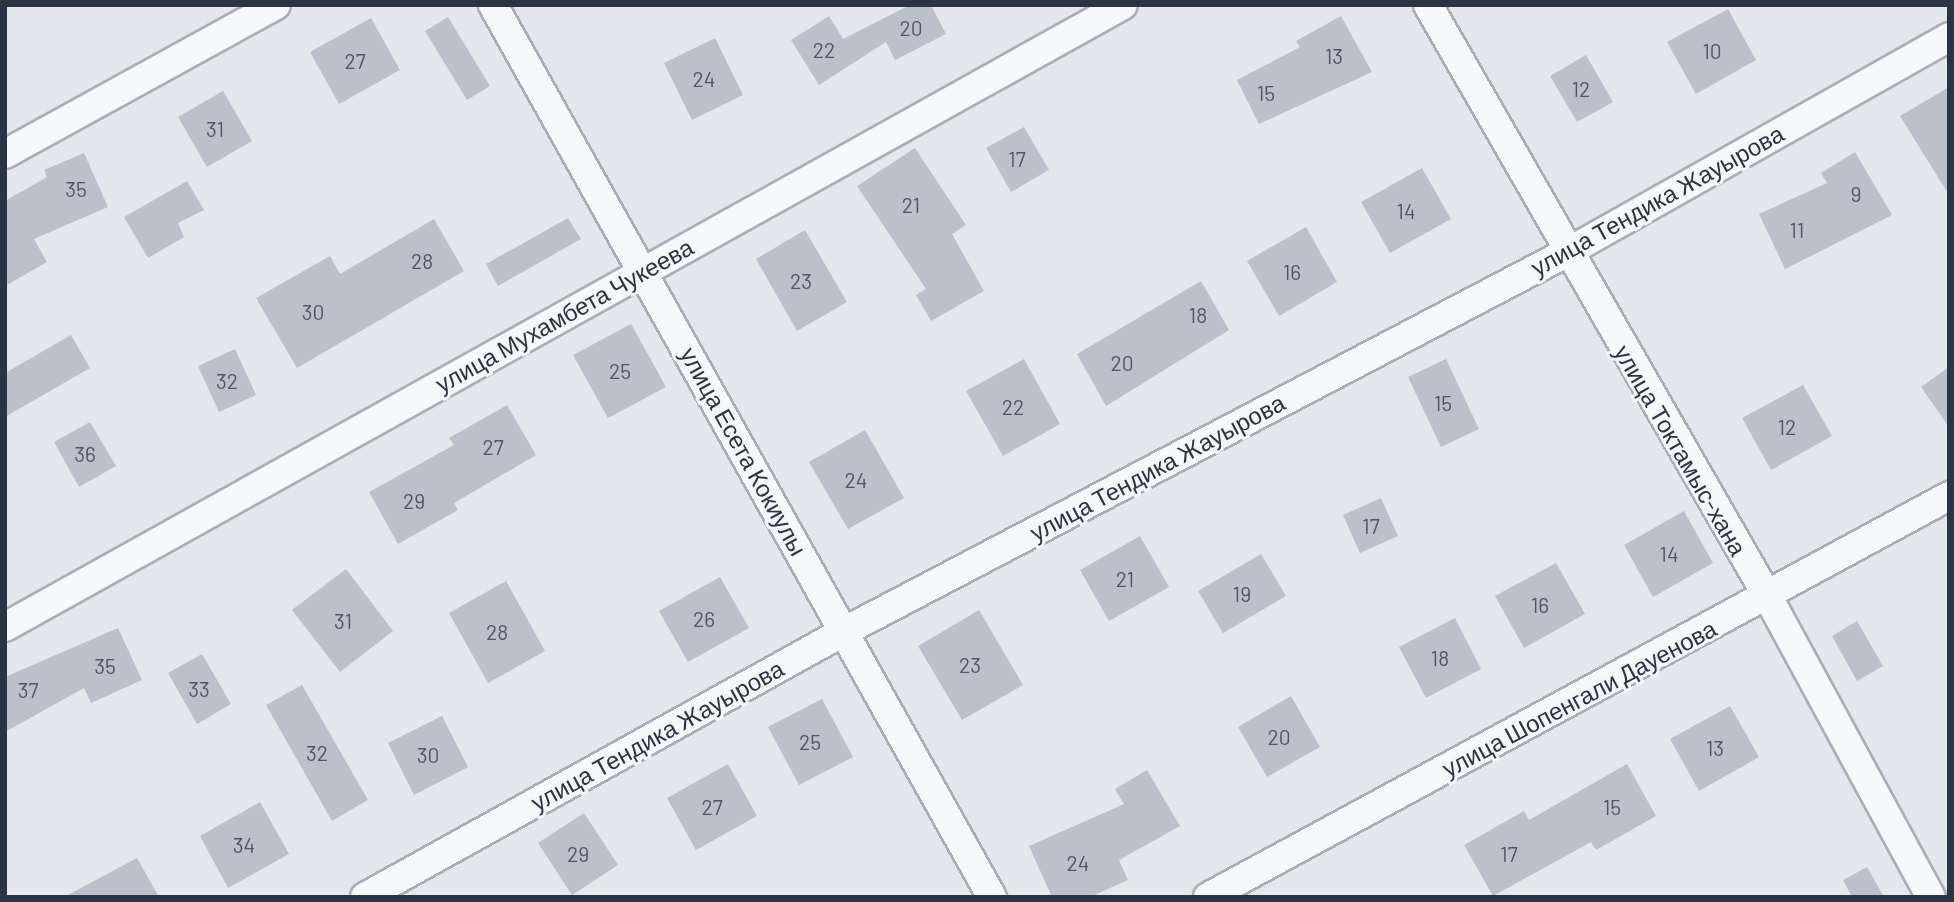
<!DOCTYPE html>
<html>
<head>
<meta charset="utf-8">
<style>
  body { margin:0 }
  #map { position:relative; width:1954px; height:902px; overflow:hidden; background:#e4e7ec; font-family:Barlow,sans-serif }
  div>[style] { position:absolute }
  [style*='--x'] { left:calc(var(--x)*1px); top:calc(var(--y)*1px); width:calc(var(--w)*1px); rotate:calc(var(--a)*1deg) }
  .building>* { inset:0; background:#bbc0ca }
  .roads { filter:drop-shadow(2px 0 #a9aeb7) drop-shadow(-2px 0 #a9aeb7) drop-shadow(0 2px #a9aeb7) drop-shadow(0 -2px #a9aeb7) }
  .street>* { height:28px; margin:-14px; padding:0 14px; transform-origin:14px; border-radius:14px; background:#f7f8fa }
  span { translate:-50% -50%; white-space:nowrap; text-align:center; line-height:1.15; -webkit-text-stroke:6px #f4f6f9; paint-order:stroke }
  .number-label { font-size:21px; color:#4f5766 }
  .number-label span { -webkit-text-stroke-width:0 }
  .street-label { font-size:24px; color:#2b3445 }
  .frame { position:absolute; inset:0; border:7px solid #2b3445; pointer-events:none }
</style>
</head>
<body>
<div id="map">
  <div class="building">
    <div style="clip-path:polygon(910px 5px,931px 5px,946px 34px,895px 60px,886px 42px,819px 85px,791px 40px,829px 16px,843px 39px)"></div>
    <div style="clip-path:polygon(1728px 9px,1756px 60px,1696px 94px,1667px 42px)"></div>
    <div style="clip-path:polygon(1341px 16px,1372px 72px,1259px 124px,1237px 80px,1300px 47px,1296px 41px)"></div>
    <div style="clip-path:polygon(448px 17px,490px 86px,467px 100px,425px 31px)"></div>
    <div style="clip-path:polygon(371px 18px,400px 70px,339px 104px,310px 52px)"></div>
    <div style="clip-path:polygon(715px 38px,743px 95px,692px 120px,664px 63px)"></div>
    <div style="clip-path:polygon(1586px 55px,1613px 102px,1577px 122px,1550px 76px)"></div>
    <div style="clip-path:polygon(1949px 87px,1949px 195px,1900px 116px)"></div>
    <div style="clip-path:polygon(223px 91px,252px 141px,207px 167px,178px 117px)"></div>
    <div style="clip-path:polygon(1024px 127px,1049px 170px,1011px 192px,986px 148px)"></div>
    <div style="clip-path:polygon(915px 148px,966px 225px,952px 234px,984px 291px,931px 321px,916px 295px,926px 289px,857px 186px)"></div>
    <div style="clip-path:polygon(1855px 152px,1892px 215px,1785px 269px,1759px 214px,1827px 183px,1821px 173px)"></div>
    <div style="clip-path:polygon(84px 153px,108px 207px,34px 239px,47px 262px,5px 286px,5px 201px,47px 177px,44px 170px)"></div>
    <div style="clip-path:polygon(1422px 168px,1451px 219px,1390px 253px,1361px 202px)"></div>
    <div style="clip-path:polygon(187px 181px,204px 210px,178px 223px,184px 237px,148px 258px,124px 217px)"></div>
    <div style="clip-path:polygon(568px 218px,581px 239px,498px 286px,486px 264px)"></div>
    <div style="clip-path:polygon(434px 219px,464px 271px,297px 368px,256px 298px,330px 256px,340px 274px)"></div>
    <div style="clip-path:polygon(1306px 227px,1337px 282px,1279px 316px,1247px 261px)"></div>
    <div style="clip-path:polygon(805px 230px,847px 302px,797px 331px,756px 259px)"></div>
    <div style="clip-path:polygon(1201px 281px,1229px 330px,1106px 406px,1077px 354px)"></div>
    <div style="clip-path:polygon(631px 324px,666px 387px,608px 418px,573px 355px)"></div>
    <div style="clip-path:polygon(71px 335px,90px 368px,5px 417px,5px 373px)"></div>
    <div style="clip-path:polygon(235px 349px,256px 395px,219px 412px,198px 366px)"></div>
    <div style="clip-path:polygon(1024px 359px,1060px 424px,1003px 456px,966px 391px)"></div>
    <div style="clip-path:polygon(1446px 359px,1479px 429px,1441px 447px,1408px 377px)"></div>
    <div style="clip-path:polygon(1949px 367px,1949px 427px,1921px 387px)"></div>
    <div style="clip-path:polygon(1803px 385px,1832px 436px,1771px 470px,1742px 418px)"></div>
    <div style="clip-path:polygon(507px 405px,536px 455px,454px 503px,458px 510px,398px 544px,369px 492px,454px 445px,449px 438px)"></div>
    <div style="clip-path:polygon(90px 422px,116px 466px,79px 487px,54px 442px)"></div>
    <div style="clip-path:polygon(865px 430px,904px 498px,848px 529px,809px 462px)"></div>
    <div style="clip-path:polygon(1381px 498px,1398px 536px,1360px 553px,1343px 515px)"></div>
    <div style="clip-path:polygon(1684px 511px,1713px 563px,1653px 597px,1624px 545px)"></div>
    <div style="clip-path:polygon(1140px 536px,1169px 587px,1109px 621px,1080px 570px)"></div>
    <div style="clip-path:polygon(1261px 554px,1286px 596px,1223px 633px,1198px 591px)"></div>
    <div style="clip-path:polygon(1556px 563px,1585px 614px,1524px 648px,1495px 596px)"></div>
    <div style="clip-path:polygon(346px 569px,393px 631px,340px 672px,292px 610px)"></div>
    <div style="clip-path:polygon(720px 577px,749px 628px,688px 662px,659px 611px)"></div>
    <div style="clip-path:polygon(506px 581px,545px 651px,488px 683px,449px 613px)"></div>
    <div style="clip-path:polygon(979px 610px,1023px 685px,962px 720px,918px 646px)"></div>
    <div style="clip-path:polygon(1455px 618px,1481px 669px,1426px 698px,1399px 647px)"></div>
    <div style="clip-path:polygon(1857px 621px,1883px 666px,1857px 681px,1832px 636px)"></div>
    <div style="clip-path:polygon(118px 628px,142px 680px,91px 703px,84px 688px,5px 732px,5px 677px)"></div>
    <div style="clip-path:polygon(202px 654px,231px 704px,197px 724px,168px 673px)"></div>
    <div style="clip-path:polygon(302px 685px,368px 800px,332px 821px,266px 705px)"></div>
    <div style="clip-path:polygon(1291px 696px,1320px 747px,1267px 777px,1238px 727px)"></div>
    <div style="clip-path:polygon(822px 699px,853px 757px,799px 785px,768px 727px)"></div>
    <div style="clip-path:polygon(1730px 706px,1759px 757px,1699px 791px,1670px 739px)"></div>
    <div style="clip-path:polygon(442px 716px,468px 767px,414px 795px,388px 743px)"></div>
    <div style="clip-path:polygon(728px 764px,757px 816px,696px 850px,667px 798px)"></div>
    <div style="clip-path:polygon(1627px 764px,1656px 816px,1596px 850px,1591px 842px,1493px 896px,1464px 845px,1524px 811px,1529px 820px)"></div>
    <div style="clip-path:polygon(1147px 770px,1180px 826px,1119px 860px,1128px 880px,1090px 897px,1052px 897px,1029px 846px,1124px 804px,1115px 789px)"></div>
    <div style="clip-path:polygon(260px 802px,289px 854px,228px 888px,200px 836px)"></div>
    <div style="clip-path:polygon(584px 813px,618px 865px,572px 895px,538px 843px)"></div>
    <div style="clip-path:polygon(137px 858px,159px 897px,64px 897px)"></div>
    <div style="clip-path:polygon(1867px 867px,1884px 897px,1852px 897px,1843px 880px)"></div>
  </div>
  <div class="roads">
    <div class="street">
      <div style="--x:493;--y:5;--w:1022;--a:60.78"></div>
      <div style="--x:1428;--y:5;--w:683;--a:60.13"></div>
      <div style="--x:1768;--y:597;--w:341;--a:61.5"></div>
      <div style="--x:5;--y:154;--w:309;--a:-28.8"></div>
      <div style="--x:5;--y:627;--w:1279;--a:-29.09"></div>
      <div style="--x:365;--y:897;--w:547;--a:-29"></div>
      <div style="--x:843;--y:632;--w:816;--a:-27.66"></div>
      <div style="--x:1566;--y:253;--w:440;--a:-29.4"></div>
      <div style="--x:1208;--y:897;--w:843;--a:-28.42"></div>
    </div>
  </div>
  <div class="number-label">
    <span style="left:911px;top:28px">20</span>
    <span style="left:824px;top:50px">22</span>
    <span style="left:1712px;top:51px">10</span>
    <span style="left:1334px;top:56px">13</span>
    <span style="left:355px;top:61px">27</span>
    <span style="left:704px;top:79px">24</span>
    <span style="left:1581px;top:89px">12</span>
    <span style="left:1266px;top:93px">15</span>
    <span style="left:215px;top:129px">31</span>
    <span style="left:1017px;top:159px">17</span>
    <span style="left:76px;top:189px">35</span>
    <span style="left:1856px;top:194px">9</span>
    <span style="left:911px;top:205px">21</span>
    <span style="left:1406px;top:211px">14</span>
    <span style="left:1797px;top:230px">11</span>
    <span style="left:422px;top:261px">28</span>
    <span style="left:1292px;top:272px">16</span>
    <span style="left:801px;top:281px">23</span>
    <span style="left:313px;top:312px">30</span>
    <span style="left:1198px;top:315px">18</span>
    <span style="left:1122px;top:363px">20</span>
    <span style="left:620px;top:371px">25</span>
    <span style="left:227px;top:381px">32</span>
    <span style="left:1443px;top:403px">15</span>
    <span style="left:1013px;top:407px">22</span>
    <span style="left:1787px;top:427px">12</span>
    <span style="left:493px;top:447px">27</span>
    <span style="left:85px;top:454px">36</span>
    <span style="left:856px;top:480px">24</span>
    <span style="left:414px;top:501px">29</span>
    <span style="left:1371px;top:526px">17</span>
    <span style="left:1669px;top:554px">14</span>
    <span style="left:1125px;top:579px">21</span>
    <span style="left:1242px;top:594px">19</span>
    <span style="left:1540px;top:605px">16</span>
    <span style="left:704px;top:619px">26</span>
    <span style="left:343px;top:621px">31</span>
    <span style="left:497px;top:632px">28</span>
    <span style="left:1440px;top:658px">18</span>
    <span style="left:970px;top:665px">23</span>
    <span style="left:105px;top:666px">35</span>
    <span style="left:199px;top:689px">33</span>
    <span style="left:28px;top:690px">37</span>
    <span style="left:1279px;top:737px">20</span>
    <span style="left:810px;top:742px">25</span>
    <span style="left:1715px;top:748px">13</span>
    <span style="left:317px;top:753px">32</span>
    <span style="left:428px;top:755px">30</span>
    <span style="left:712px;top:807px">27</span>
    <span style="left:1612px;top:807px">15</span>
    <span style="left:244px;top:845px">34</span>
    <span style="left:578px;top:854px">29</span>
    <span style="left:1509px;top:854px">17</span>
    <span style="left:1078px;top:863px">24</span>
  </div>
  <div class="street-label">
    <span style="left:1657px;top:200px;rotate:-29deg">улица Тендика Жауырова</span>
    <span style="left:564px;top:315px;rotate:-29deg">улица Мухамбета Чукеева</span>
    <span style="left:1681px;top:450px;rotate:60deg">улица Токтамыс-хана</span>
    <span style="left:744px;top:451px;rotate:61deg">улица Есета Кокиулы</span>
    <span style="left:1157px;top:467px;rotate:-28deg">улица Тендика Жауырова</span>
    <span style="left:1579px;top:698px;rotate:-28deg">улица Шопенгали Дауенова</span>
    <span style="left:657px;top:735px;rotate:-29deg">улица Тендика Жауырова</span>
  </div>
  <div class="frame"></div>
</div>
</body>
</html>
